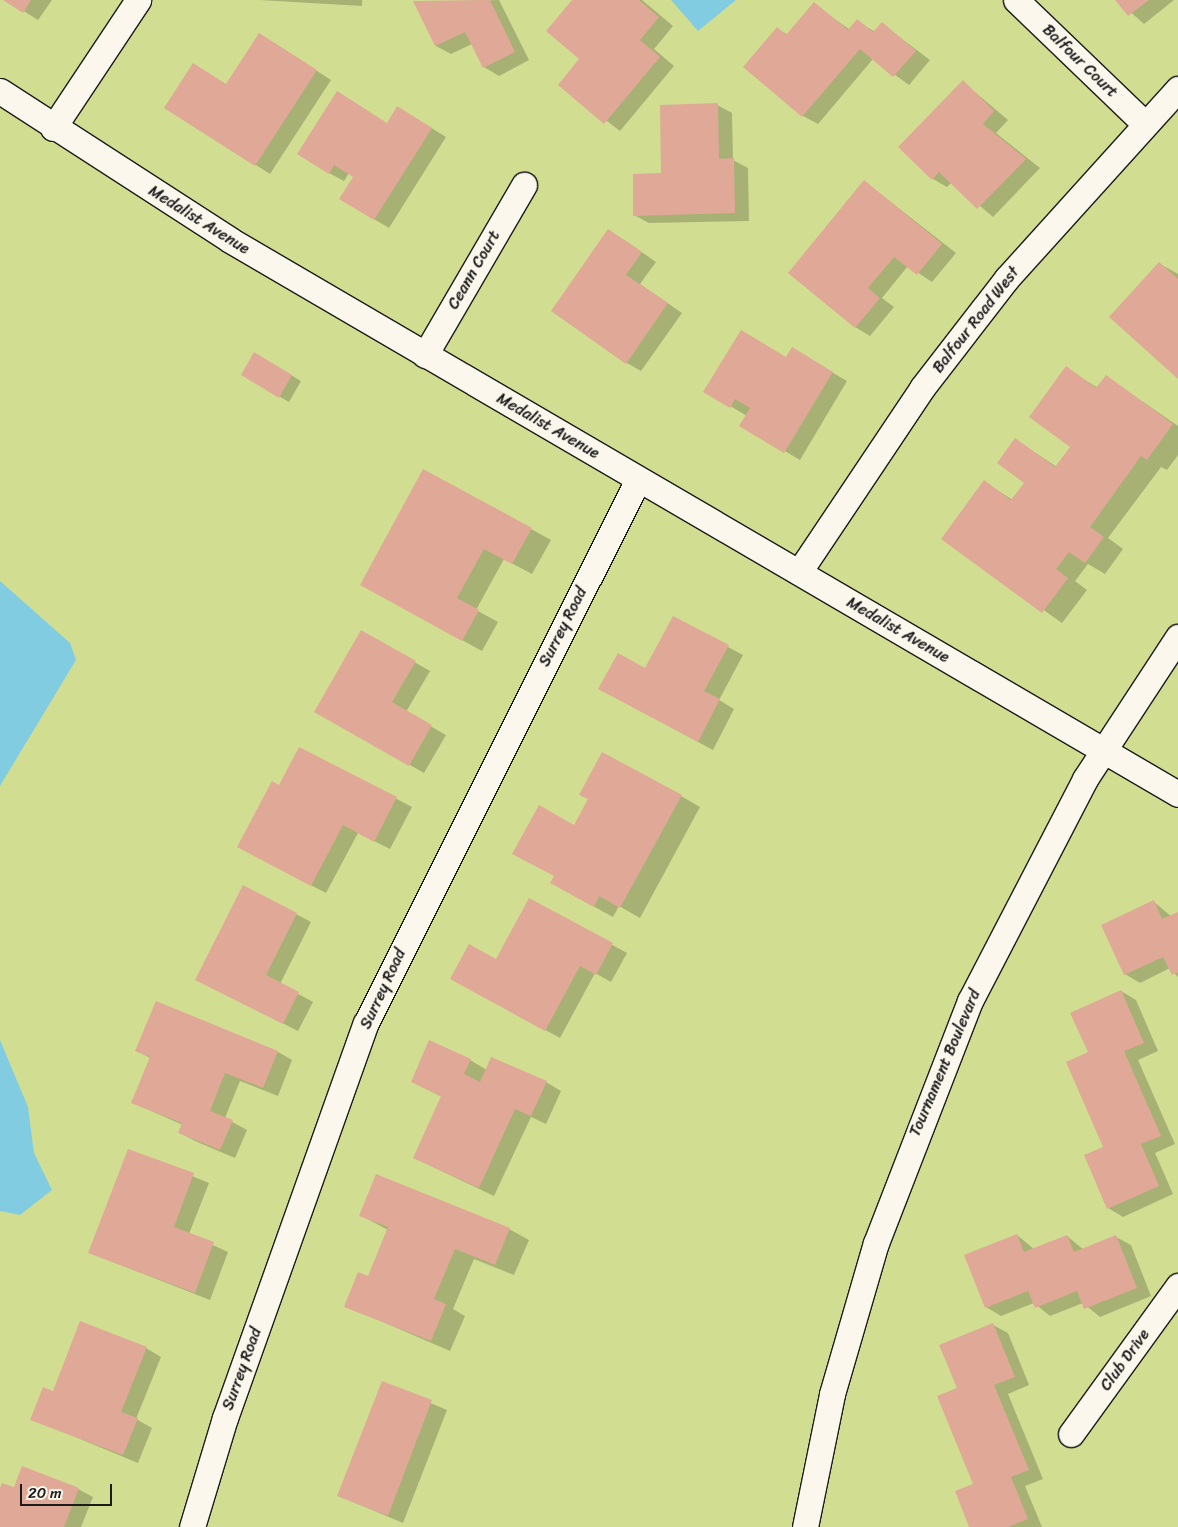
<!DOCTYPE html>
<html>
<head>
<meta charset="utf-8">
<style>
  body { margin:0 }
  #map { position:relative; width:1178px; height:1527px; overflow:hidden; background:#f5e7db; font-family:Sriracha,sans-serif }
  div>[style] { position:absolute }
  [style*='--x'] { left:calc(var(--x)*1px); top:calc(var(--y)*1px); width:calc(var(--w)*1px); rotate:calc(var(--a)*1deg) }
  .green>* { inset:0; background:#d1de91 }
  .water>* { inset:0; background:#82cce2 }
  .shadow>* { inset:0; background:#0003 }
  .building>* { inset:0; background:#dfa897 }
  .roads { filter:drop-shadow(1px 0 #1c1c1c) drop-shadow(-1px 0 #1c1c1c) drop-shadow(0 1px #1c1c1c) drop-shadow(0 -1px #1c1c1c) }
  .street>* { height:25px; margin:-12.5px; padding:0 12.5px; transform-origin:12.5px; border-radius:12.5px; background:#fbf7ec }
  span { translate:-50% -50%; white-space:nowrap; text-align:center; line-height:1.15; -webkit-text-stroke:4.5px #fbf7ec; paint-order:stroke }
  .street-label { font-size:16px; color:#1c1c1c }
  .scale { position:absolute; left:20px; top:1484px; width:92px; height:22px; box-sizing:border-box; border:2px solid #1c1c1c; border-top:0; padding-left:6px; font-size:15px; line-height:18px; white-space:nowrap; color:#1c1c1c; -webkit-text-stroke:4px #fbf7ec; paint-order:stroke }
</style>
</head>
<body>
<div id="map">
  <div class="green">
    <div style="clip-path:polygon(0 0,1178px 0,1178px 1527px,0 1527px)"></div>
  </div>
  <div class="water">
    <div style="clip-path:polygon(671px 0,736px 0,698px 31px)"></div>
    <div style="clip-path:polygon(0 581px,70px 643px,76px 660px,0 786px)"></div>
    <div style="clip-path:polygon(0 1040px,28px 1107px,34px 1153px,52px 1190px,20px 1215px,0 1211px)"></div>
  </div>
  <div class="shadow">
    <div style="clip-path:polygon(6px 0,52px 0,38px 20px)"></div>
    <div style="clip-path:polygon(259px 0,362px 0,362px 6px)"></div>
    <div style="clip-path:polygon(499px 0,529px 60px,499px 76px,484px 67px,472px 44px,451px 54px,436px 46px,414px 2px)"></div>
    <div style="clip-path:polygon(574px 0,642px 0,673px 26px,654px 49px,674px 66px,620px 131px,560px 85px,581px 59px)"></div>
    <div style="clip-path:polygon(1117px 0,1174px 0,1144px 24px)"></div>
    <div style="clip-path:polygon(814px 4px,850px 30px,857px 21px,875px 32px,882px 24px,930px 60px,909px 85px,873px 59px,818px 124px,803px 116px,777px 28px,788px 35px)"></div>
    <div style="clip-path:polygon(274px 43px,331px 80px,270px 174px,166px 108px,227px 86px)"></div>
    <div style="clip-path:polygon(963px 82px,1008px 120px,996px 133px,1040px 168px,993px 217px,952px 182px,947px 187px,933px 179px)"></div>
    <div style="clip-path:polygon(352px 101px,387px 124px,412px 116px,446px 137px,389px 228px,374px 219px,355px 177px,349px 173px,344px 181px,329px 173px)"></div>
    <div style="clip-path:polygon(717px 105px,732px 113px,733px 160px,748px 168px,749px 221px,649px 223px,634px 215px)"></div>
    <div style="clip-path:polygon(865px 182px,956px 253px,932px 282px,908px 266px,882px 298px,894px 307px,870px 336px,855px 327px)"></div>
    <div style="clip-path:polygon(623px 239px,656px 262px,640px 284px,682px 313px,641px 371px,627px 363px)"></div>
    <div style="clip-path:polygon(1160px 264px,1178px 274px,1178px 377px)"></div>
    <div style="clip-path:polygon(792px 349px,847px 381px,800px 460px,741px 425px,747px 416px,705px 391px,787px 358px)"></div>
    <div style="clip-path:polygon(255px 354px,301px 381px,289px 402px,242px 375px)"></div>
    <div style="clip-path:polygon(1066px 368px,1098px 388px,1107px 377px,1178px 426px,1178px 455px,1167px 470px,1161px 467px,1108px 538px,1123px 549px,1105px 574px,1088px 564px,1075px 581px,1087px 590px,1062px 623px,943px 539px,984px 482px,1013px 500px,1025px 483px,1016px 440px,1057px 467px,1072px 447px)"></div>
    <div style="clip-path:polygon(424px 470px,551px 540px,532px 574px,504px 559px,476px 610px,498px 622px,482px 651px,380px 595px)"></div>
    <div style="clip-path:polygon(362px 632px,430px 671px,406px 712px,446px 735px,424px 773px,315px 711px)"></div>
    <div style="clip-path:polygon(728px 647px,743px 655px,719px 700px,734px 709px,713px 750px,615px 697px,646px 669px)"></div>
    <div style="clip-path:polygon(300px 748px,412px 807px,390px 849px,358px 833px,326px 893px,253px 855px)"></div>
    <div style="clip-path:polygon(681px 796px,700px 807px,640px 918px,619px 906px,613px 917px,571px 894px)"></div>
    <div style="clip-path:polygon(530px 900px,627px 953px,611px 982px,595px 973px,560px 1038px,466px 987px,497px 960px)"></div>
    <div style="clip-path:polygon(1154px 902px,1171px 916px,1178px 913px,1178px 977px,1170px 968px,1140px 983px,1125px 974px)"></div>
    <div style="clip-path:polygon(296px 914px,311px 922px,280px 984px,313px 1002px,298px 1031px,197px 980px)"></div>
    <div style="clip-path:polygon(1121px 991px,1136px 1000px,1158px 1051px,1138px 1060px,1175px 1144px,1155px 1153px,1173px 1194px,1123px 1217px,1108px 1208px,1105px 1147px,1089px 1053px)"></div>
    <div style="clip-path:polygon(137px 1051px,278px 1052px,292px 1060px,278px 1096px,240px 1081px,225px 1118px,247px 1130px,235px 1158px,195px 1141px,180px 1133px,183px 1125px,133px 1103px,150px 1058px)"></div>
    <div style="clip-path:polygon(470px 1060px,487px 1070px,546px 1082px,561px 1091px,546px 1124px,531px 1117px,494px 1196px,414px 1158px,442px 1097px,412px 1082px)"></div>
    <div style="clip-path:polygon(129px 1150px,209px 1183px,189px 1234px,228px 1252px,210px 1300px,90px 1253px)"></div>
    <div style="clip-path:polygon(360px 1215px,509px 1229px,529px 1240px,514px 1275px,474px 1259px,453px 1309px,465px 1316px,450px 1351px,346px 1306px,368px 1278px,388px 1230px)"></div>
    <div style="clip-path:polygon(1017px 1235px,1034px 1249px,1067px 1236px,1084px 1250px,1116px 1237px,1131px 1245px,1151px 1296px,1100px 1317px,1083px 1303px,1050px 1316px,1034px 1303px,1001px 1316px,986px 1307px)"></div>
    <div style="clip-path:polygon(993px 1325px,1008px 1333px,1029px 1385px,1008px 1394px,1043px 1479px,1025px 1486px,1042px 1527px,970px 1527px)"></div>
    <div style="clip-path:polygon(146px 1348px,161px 1357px,136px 1419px,152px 1428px,138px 1463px,32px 1419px,53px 1393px)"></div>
    <div style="clip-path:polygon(383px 1383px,447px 1410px,403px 1523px,339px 1496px)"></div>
    <div style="clip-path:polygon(15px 1489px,78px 1489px,93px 1497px,81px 1527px,0 1527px,0 1492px)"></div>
  </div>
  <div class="building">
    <div style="clip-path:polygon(3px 0,31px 0,23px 13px)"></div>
    <div style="clip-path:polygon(490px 0,515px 52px,483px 68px,465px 32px,435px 46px,413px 1px)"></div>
    <div style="clip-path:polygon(572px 0,639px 0,659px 17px,640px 40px,660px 57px,604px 124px,558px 85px,579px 59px,546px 31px)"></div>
    <div style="clip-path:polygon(1115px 0,1149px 0,1128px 16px)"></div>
    <div style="clip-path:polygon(814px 2px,848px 30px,857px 19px,873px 32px,882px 22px,916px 51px,893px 77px,860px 49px,802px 117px,743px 67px,777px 27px,786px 35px)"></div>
    <div style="clip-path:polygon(259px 33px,317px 70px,255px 166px,164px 108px,193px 63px,226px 84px)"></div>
    <div style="clip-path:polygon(963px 80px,994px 111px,983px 124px,1026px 159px,977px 209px,939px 172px,932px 180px,898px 147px)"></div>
    <div style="clip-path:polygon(337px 91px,387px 123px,397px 106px,432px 128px,374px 220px,339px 199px,353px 177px,334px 165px,329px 174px,297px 154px)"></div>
    <div style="clip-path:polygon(718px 103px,719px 159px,734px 158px,735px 213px,633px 216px,633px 174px,661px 173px,660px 105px)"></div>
    <div style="clip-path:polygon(864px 180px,942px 244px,917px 275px,894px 257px,868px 288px,880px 298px,855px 328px,788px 273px)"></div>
    <div style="clip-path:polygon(608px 229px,642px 252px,626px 275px,668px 303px,626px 364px,551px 311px)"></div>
    <div style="clip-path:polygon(1159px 262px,1178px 279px,1178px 379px,1109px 317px)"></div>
    <div style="clip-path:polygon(741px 330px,786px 357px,792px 347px,833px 372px,784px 453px,739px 426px,750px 408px,735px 399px,730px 408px,703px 392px)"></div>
    <div style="clip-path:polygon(254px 352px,292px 375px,279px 398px,241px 375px)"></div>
    <div style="clip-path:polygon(1066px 366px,1096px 388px,1106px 375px,1173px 424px,1147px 460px,1141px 456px,1090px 527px,1104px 537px,1085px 563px,1069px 552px,1056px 569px,1068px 578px,1042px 613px,941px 539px,984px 480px,1011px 500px,1024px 483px,997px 463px,1015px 438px,1055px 467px,1070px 447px,1029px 417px)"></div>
    <div style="clip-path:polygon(423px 469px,532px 528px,512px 564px,484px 549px,457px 598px,479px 610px,462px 641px,360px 585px)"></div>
    <div style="clip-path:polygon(673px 616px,729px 645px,704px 691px,720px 699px,698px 742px,598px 689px,618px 653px,645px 668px)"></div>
    <div style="clip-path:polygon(361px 630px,416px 661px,392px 702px,432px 725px,409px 766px,314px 712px)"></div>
    <div style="clip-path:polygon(299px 747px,397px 797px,374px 842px,343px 825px,311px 886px,237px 847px,272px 781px,279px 785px)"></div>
    <div style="clip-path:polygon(602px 752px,682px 795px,620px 908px,599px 896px,594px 907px,550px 883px,554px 876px,512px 854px,539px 805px,574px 825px,588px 799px,579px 795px)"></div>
    <div style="clip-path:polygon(243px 885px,297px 913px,266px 975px,299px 992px,283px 1024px,195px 980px)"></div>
    <div style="clip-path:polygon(529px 898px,613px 943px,596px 975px,580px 966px,545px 1031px,450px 979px,469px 944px,496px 959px)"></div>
    <div style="clip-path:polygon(1154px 900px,1162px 919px,1178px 912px,1178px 972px,1172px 975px,1163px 957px,1124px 975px,1101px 925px)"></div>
    <div style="clip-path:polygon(1121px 990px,1144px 1043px,1124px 1051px,1161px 1136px,1141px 1144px,1159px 1186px,1107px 1209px,1084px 1155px,1103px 1147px,1066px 1062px,1088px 1052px,1070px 1013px)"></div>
    <div style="clip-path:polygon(156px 1001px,278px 1051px,263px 1088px,225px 1073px,210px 1111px,233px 1120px,220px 1150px,178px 1133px,182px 1123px,131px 1103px,150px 1057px,135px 1051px)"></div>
    <div style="clip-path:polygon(429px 1040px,471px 1059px,464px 1074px,480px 1082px,491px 1057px,547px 1081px,531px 1116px,515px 1109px,479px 1188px,413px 1158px,441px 1096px,411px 1082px)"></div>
    <div style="clip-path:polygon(128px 1149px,194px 1173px,174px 1227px,214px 1242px,195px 1293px,88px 1253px)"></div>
    <div style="clip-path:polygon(376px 1174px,510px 1228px,495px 1265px,455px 1249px,434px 1299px,446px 1304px,431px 1341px,344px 1307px,358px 1272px,368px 1276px,388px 1227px,359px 1216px)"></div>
    <div style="clip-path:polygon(1017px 1234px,1024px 1252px,1067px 1235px,1074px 1252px,1116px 1235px,1137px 1288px,1084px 1309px,1077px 1291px,1035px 1308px,1028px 1291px,985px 1308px,964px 1255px)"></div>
    <div style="clip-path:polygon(80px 1321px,147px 1347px,121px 1412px,138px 1418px,123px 1455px,30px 1420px,43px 1387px,53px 1391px)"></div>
    <div style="clip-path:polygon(993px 1323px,1015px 1377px,994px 1385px,1029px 1470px,1011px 1477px,1028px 1519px,1008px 1527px,969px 1527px,955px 1491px,973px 1484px,937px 1396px,957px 1388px,939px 1345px)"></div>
    <div style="clip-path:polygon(382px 1381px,432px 1400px,388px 1516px,337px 1496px)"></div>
    <div style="clip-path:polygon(22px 1466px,79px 1488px,64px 1527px,0 1527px,0 1488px,2px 1483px,14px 1487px)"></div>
  </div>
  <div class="roads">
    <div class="street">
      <div style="--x:1016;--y:0;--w:178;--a:43.9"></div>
      <div style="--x:0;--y:91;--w:274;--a:32.9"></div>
      <div style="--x:230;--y:240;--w:1098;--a:30.3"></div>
      <div style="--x:53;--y:128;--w:154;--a:-56.4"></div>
      <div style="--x:425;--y:355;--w:197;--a:-59.8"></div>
      <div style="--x:799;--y:572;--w:221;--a:-56.2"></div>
      <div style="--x:922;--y:388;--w:139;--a:-52.3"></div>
      <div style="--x:1007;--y:278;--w:255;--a:-47.9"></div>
      <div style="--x:1071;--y:1434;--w:183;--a:-54.1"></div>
      <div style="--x:192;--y:1527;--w:114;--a:-73.2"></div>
      <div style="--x:225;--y:1418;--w:419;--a:-70.4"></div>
      <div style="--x:366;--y:1023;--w:608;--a:-63.43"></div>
      <div style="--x:805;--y:1527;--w:136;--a:-78.5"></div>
      <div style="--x:832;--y:1394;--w:157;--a:-73.8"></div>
      <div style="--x:876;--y:1243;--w:260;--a:-68.8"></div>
      <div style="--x:970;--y:1001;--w:250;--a:-62.6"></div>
      <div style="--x:1085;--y:779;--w:170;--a:-56.8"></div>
    </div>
  </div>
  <div class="street-label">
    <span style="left:1080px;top:61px;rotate:44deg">Balfour Court</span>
    <span style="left:199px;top:220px;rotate:32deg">Medalist Avenue</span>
    <span style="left:474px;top:270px;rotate:-60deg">Ceann Court</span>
    <span style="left:976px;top:320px;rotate:-52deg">Balfour Road West</span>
    <span style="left:548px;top:426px;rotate:30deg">Medalist Avenue</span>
    <span style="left:563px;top:627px;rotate:-63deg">Surrey Road</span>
    <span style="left:898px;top:630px;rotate:30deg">Medalist Avenue</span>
    <span style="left:383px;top:989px;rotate:-65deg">Surrey Road</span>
    <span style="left:945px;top:1063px;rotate:-67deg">Tournament Boulevard</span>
    <span style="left:1125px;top:1360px;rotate:-54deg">Club Drive</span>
    <span style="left:242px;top:1369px;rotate:-70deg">Surrey Road</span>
  </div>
  <div class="scale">20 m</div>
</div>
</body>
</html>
